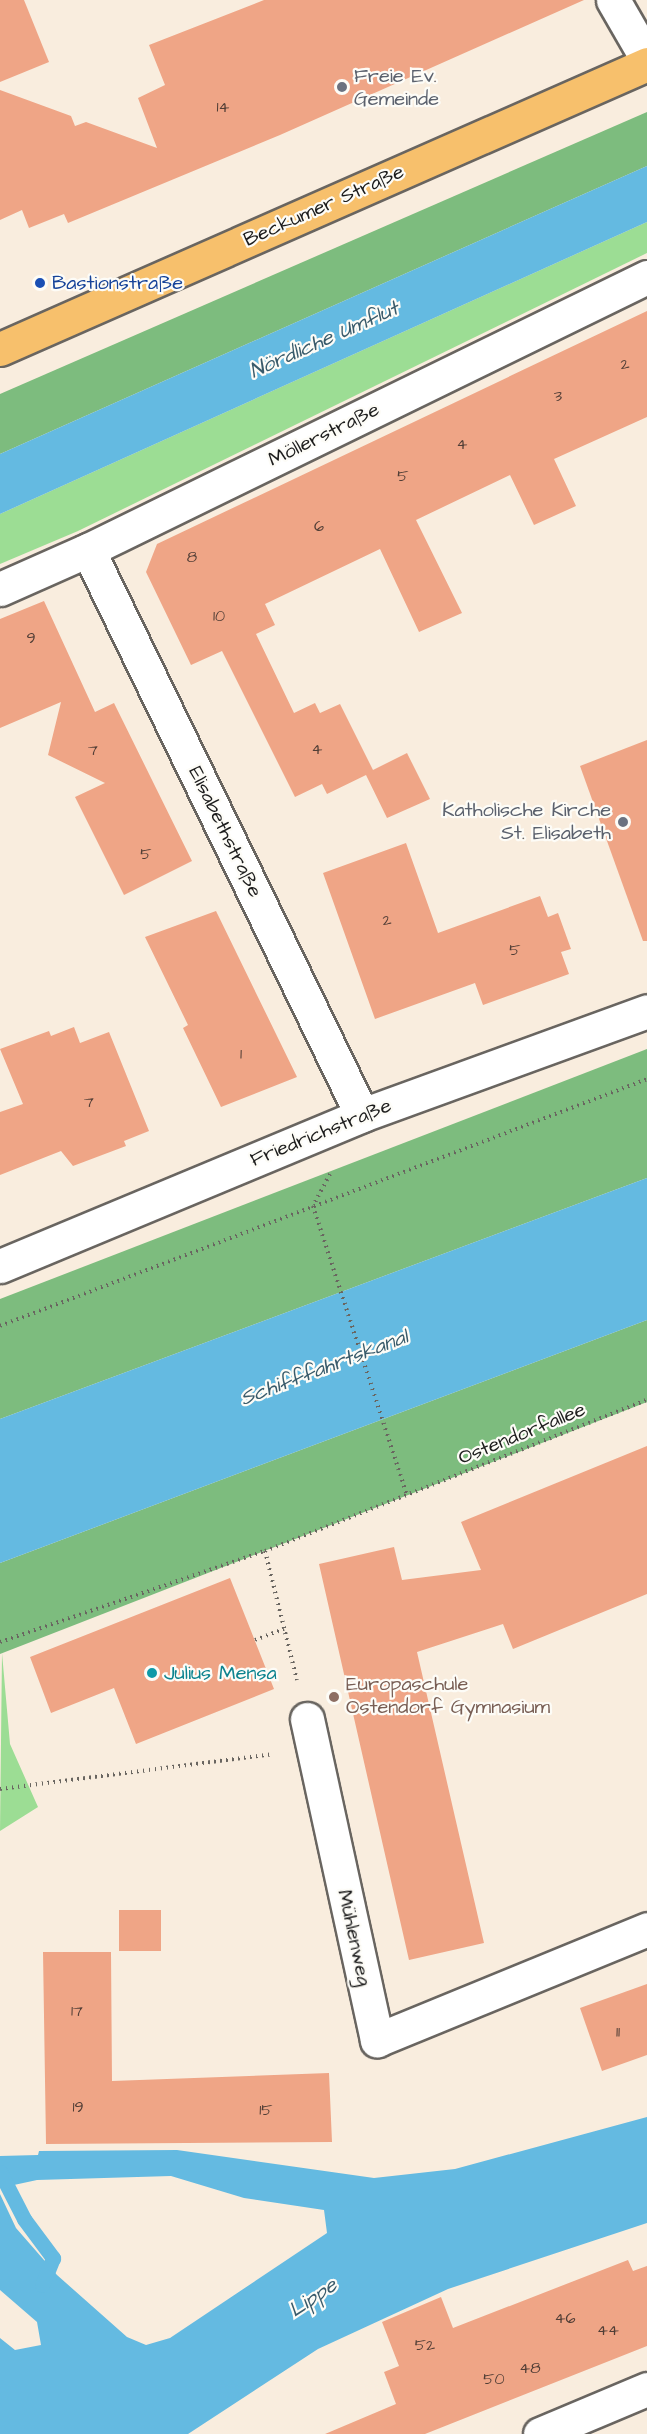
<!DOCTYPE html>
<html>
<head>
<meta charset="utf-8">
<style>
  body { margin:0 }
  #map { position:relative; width:647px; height:2434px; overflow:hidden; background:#f9edde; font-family:"Architects Daughter",sans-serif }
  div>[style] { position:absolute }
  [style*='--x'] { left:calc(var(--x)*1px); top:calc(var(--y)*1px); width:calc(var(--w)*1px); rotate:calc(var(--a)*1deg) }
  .green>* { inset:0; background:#9cdd94 }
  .forest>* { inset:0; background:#7dbc7e }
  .water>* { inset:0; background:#64bae1 }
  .stream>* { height:15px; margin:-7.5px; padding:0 7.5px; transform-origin:7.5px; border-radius:7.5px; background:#64bae1 }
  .building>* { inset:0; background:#efa586 }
  .path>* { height:4px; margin-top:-2px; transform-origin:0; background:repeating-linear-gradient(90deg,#696560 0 1.5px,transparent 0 6px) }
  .roads { filter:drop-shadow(2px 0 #696560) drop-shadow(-2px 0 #696560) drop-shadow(0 2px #696560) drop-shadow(0 -2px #696560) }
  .minor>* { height:33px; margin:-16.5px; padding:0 16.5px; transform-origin:16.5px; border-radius:16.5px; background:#fff }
  .major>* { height:33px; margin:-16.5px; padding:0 16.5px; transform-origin:16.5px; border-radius:16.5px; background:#f7c06c }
  .dots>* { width:16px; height:16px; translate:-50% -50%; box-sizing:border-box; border:3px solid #fdfcf7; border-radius:50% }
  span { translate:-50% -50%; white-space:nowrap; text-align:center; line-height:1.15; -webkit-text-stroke:4.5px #fdfcf7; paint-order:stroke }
  .number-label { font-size:16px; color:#513e36 }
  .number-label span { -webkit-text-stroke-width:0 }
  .worship-label { font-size:20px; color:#5b616d }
  .left { translate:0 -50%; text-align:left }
  .right { translate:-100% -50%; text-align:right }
  .street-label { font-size:20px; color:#1c1c1c }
  .transit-label { font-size:20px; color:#164399 }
  .culture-label { font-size:20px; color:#0d838f }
  .education-label { font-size:20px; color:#785e54 }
  .water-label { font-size:21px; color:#395b6b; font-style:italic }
</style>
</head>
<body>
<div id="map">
  <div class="green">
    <div style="clip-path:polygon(647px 222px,647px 253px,78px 531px,0 564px,0 514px)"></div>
    <div style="clip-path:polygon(2px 1653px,10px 1744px,38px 1807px,0 1831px)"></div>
  </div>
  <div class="forest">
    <div style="clip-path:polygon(647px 112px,647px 166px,0 454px,0 394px)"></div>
    <div style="clip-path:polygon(647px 1049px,647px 1178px,0 1419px,0 1299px)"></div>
    <div style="clip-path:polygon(647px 1320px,647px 1402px,0 1654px,0 1563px)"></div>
  </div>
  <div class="water">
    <div style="clip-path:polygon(647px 166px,647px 222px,0 514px,0 454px)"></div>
    <div style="clip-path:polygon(647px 1178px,647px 1320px,0 1563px,0 1419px)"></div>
    <div style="clip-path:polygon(647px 2117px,647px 2223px,448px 2289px,318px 2349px,188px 2434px,0 2434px,0 2338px,15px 2350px,41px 2345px,37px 2322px,0 2290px,0 2194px,16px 2228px,57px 2275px,127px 2337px,146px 2345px,170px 2338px,327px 2233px,324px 2210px,244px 2198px,171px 2176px,37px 2180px,0 2188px,0 2156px,38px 2155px,39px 2151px,177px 2150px,374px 2178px,455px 2169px)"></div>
  </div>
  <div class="stream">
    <div style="--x:0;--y:2172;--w:53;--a:62.9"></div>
    <div style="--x:24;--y:2219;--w:49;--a:53.4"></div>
    <div style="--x:53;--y:2258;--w:29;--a:112"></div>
  </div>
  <div class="building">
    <div style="clip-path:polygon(0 0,24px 0,49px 62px,0 82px)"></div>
    <div style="clip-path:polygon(264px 0,584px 0,280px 135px,68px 223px,64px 214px,29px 228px,22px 210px,0 220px,0 90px,71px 116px,75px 126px,86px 122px,157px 148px,138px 98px,165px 85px,149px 45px)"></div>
    <div style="clip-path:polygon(647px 311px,647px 417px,554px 459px,576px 506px,534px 525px,510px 475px,416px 520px,462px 613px,419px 632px,380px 549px,265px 604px,275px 625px,256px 634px,294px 713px,315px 703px,320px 713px,340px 704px,373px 770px,407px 753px,430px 799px,387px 818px,366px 775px,327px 794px,322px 784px,295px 797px,222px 651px,191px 665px,146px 572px,157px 544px)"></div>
    <div style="clip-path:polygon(44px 601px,95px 712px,114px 703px,192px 861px,124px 895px,75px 797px,105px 783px,48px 755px,61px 702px,0 728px,0 619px)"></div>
    <div style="clip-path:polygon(647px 740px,647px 941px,643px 941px,580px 766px)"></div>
    <div style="clip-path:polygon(406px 843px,438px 933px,540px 896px,548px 917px,558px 913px,571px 949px,561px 952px,569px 974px,483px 1005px,475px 983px,375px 1019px,323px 873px)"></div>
    <div style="clip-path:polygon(216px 911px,297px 1077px,221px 1107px,183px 1028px,188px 1025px,145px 937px)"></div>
    <div style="clip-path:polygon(74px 1027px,80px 1043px,109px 1032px,149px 1131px,124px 1141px,126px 1146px,73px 1166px,61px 1151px,0 1175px,0 1112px,23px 1104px,0 1049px,49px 1031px,51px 1036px)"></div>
    <div style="clip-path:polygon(647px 1446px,647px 1594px,513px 1649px,503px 1624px,417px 1652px,484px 1943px,409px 1960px,319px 1564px,394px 1547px,402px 1580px,481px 1570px,461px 1522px)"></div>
    <div style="clip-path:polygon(230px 1578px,274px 1689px,136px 1744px,114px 1688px,51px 1713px,30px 1657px)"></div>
    <div style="clip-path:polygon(119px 1910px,161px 1910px,161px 1951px,119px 1951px)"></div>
    <div style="clip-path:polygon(43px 1952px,111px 1952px,112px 2081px,329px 2073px,332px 2142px,46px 2144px)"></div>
    <div style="clip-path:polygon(647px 1984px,647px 2055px,602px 2071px,580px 2008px)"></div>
    <div style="clip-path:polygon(628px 2260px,633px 2271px,647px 2266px,647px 2346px,425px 2434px,325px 2434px,396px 2404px,384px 2372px,399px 2366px,382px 2322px,441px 2297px,453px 2328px)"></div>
  </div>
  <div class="path">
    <div style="--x:330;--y:1174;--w:36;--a:118"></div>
    <div style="--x:313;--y:1206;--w:305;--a:72"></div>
    <div style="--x:0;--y:1326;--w:693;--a:-20.89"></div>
    <div style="--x:265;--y:1551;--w:133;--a:76.1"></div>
    <div style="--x:255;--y:1640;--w:31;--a:-21"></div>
    <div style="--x:0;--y:1642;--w:280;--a:-19"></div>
    <div style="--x:265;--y:1551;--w:411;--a:-21.6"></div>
    <div style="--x:0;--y:1789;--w:276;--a:-7.3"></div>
  </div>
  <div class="roads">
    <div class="minor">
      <div style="--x:613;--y:0;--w:68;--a:60"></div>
      <div style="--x:88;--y:550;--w:628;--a:64.13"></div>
      <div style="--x:0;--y:589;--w:96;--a:-23.9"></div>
      <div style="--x:88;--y:550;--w:622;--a:-26.03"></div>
      <div style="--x:0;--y:1266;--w:392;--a:-22.6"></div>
      <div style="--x:362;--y:1115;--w:303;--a:-20"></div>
      <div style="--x:307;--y:1719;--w:329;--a:77.7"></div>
      <div style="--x:377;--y:2040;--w:292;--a:-22.3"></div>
      <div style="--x:540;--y:2434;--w:116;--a:-22.8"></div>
    </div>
    <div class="major">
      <div style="--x:0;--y:349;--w:707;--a:-23.77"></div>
    </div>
  </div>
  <div class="dots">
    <div style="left:342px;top:87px;background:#6b7280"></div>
    <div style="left:40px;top:283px;background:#1a4fb4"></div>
    <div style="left:623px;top:822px;background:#6b7280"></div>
    <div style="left:152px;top:1673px;background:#0f9aa8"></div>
    <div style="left:334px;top:1697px;background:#8d6e63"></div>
  </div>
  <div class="number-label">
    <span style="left:223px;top:107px">14</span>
    <span style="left:625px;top:364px">2</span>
    <span style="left:558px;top:396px">3</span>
    <span style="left:462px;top:444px">4</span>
    <span style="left:403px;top:476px">5</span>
    <span style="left:319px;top:526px">6</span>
    <span style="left:192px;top:557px">8</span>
    <span style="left:219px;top:616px">10</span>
    <span style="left:31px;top:638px">9</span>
    <span style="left:317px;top:749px">4</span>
    <span style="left:93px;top:750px">7</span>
    <span style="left:146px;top:854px">5</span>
    <span style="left:387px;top:920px">2</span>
    <span style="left:515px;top:950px">5</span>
    <span style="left:241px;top:1054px">1</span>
    <span style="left:89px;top:1102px">7</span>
    <span style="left:77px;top:2011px">17</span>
    <span style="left:618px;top:2032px">11</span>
    <span style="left:78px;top:2107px">19</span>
    <span style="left:266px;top:2110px">15</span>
    <span style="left:565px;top:2318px">46</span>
    <span style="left:608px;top:2330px">44</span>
    <span style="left:425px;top:2345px">52</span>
    <span style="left:530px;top:2368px">48</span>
    <span style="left:494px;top:2379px">50</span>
  </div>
  <div class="worship-label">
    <span class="left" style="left:354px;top:88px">Freie Ev.<br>Gemeinde</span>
    <span class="right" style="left:611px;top:822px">Katholische Kirche<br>St. Elisabeth</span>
  </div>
  <div class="street-label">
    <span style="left:324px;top:206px;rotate:-24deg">Beckumer Straße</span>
    <span style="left:324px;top:435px;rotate:-26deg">Möllerstraße</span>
    <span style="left:225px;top:832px;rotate:64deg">Elisabethstraße</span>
    <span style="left:321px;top:1133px;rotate:-22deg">Friedrichstraße</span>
    <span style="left:522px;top:1434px;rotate:-22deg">Ostendorfallee</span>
    <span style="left:354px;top:1938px;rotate:78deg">Mühlenweg</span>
  </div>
  <div class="transit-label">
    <span class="left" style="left:52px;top:283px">Bastionstraße</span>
  </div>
  <div class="culture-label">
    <span class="left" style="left:164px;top:1673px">Julius Mensa</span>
  </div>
  <div class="education-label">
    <span class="left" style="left:346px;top:1696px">Europaschule<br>Ostendorf Gymnasium</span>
  </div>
  <div class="water-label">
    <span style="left:324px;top:340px;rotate:-24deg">Nördliche Umflut</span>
    <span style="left:324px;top:1368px;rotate:-21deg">Schifffahrtskanal</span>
    <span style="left:313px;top:2298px;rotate:-34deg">Lippe</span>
  </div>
</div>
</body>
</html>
